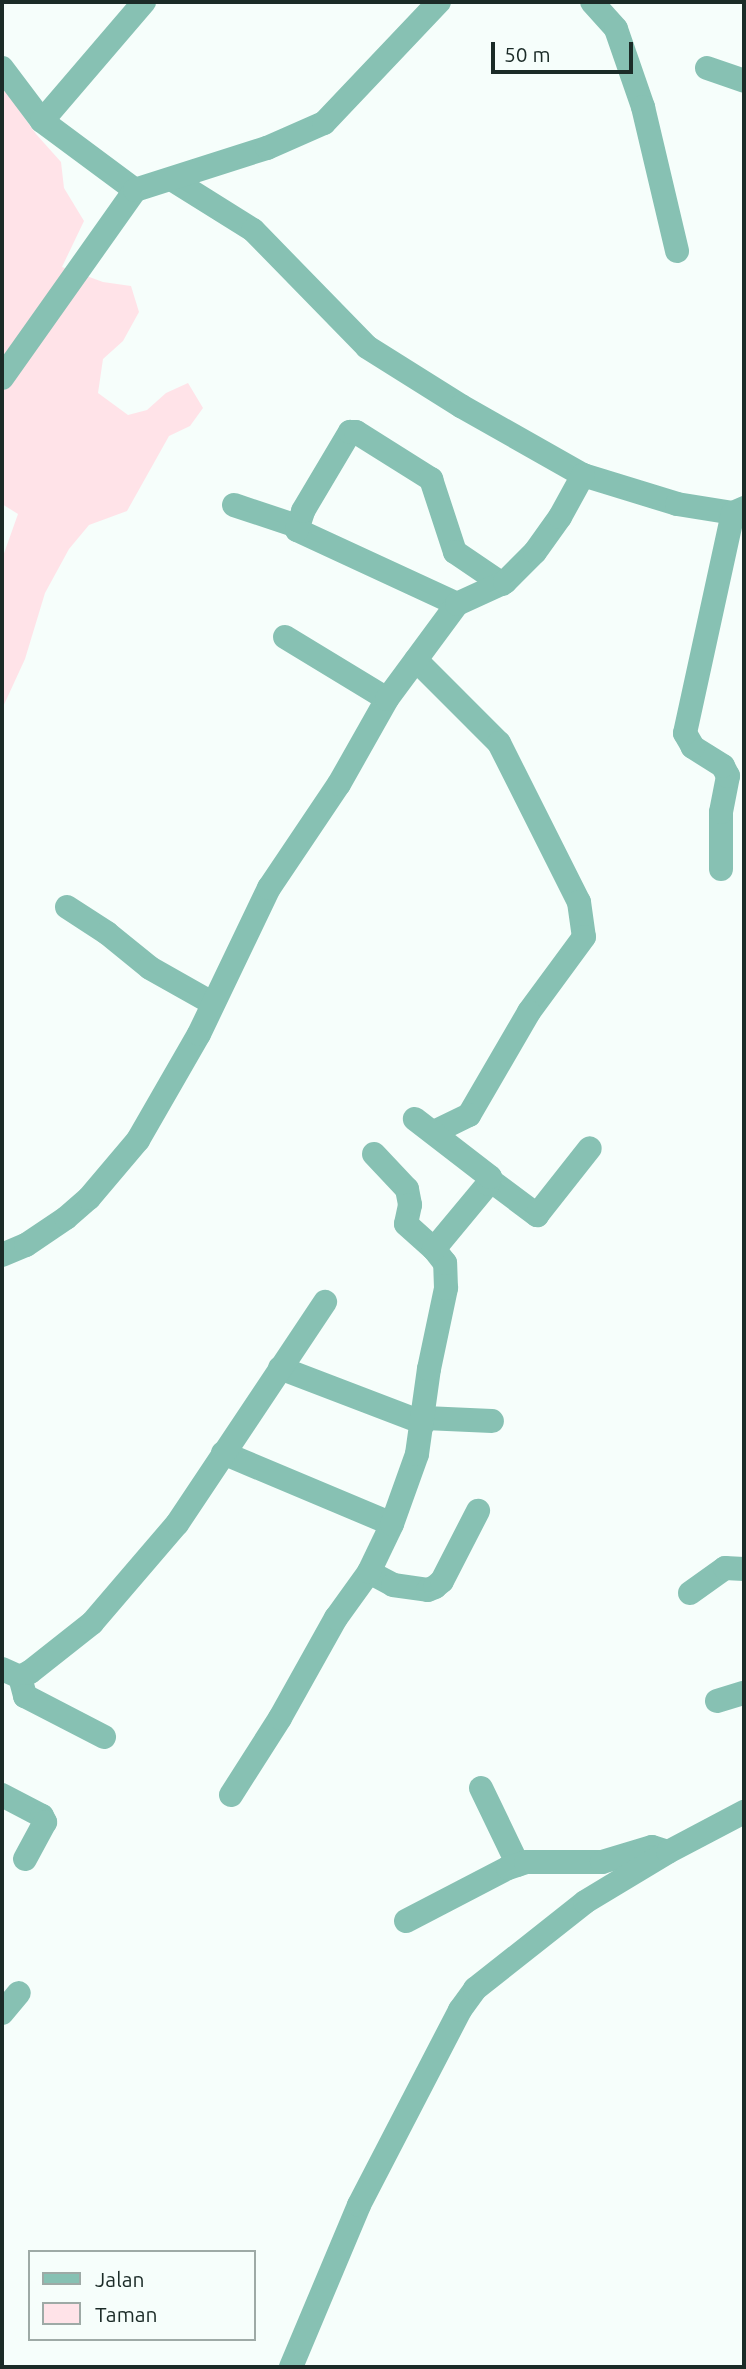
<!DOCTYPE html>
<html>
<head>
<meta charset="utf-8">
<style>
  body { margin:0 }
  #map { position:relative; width:746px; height:2369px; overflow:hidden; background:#f6fefb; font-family:Ubuntu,sans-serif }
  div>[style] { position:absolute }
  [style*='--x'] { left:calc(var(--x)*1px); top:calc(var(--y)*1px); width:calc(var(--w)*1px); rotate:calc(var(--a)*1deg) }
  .green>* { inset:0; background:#ffe3e8 }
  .minor>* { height:24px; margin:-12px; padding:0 12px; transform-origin:12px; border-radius:12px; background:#87c1b3 }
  span { translate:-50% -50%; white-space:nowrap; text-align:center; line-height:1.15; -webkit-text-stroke:7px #f6fefb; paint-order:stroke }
  .frame { position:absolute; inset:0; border:4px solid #1b2b27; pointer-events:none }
  .legend { position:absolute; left:28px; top:2250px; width:228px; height:91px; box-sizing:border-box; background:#f6fefb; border:2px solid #9eaaa6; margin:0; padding:9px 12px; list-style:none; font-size:21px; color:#1b2b27 }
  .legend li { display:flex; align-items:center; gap:14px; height:35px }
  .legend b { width:35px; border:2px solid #9eaaa6 }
  .scale { position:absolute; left:491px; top:42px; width:142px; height:32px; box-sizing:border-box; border:4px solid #1b2b27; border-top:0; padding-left:9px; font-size:21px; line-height:24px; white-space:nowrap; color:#1b2b27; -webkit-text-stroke:5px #f6fefb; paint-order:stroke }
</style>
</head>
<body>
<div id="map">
  <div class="green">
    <div style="clip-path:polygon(2px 86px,36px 134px,61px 162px,64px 188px,84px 221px,62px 267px,103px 282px,131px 286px,139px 312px,123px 341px,103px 359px,98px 393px,128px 415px,147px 410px,166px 393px,188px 383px,203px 408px,190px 426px,169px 436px,127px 511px,89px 525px,69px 549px,45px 593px,25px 659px,2px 709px,2px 559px,18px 514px,2px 504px)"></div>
  </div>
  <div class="minor">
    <div style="--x:592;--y:2;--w:36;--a:48"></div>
    <div style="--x:616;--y:29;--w:83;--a:70.9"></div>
    <div style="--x:643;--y:107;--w:148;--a:76.7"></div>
    <div style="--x:2;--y:68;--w:66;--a:53"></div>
    <div style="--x:42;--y:121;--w:116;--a:36.6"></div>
    <div style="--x:707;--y:68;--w:39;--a:19"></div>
    <div style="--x:42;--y:121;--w:157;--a:-49.4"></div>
    <div style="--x:173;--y:180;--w:94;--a:32"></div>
    <div style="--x:253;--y:230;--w:163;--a:45.7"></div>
    <div style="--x:367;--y:347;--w:111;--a:32.1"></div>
    <div style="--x:461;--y:406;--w:140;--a:29.5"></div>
    <div style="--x:583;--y:475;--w:98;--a:17.1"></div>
    <div style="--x:677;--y:504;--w:57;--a:9.1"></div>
    <div style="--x:733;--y:513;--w:12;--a:-24"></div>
    <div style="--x:2;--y:378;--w:230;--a:-54.7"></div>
    <div style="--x:135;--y:190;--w:139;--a:-17.7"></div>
    <div style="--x:267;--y:148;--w:62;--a:-23.7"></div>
    <div style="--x:324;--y:123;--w:167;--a:-46.5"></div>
    <div style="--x:234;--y:505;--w:66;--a:18.4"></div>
    <div style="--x:457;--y:604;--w:176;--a:-155.2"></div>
    <div style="--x:297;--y:530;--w:20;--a:-72"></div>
    <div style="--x:303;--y:511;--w:92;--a:-59.3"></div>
    <div style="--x:350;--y:432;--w:6;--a:0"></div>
    <div style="--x:356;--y:432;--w:89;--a:32.1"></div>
    <div style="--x:431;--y:479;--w:77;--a:71.8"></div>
    <div style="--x:455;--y:552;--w:57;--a:34.2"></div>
    <div style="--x:285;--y:637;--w:119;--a:31.3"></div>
    <div style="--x:416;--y:660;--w:117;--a:45"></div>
    <div style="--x:499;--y:743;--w:178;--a:63.3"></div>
    <div style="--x:579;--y:902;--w:35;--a:82"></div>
    <div style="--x:584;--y:937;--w:93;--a:126.3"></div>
    <div style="--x:529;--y:1012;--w:119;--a:120.2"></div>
    <div style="--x:469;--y:1115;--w:39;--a:154"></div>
    <div style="--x:721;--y:869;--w:57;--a:-90"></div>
    <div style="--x:721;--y:812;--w:37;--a:-79"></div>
    <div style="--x:728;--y:776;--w:11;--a:-117"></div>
    <div style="--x:723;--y:766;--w:36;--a:-148"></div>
    <div style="--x:693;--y:747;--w:16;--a:-120"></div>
    <div style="--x:685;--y:733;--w:225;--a:-77.7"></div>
    <div style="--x:67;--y:907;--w:48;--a:33"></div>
    <div style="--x:107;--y:933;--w:55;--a:39.1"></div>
    <div style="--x:150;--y:968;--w:71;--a:29.4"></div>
    <div style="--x:374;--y:1154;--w:48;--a:46.7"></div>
    <div style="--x:407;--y:1189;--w:16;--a:79"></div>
    <div style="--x:410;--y:1205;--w:19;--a:102"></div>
    <div style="--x:406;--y:1224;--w:38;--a:42"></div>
    <div style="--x:490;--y:1180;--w:59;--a:36.7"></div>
    <div style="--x:537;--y:1215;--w:85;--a:-51.7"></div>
    <div style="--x:2;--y:1255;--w:26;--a:-23"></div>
    <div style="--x:26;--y:1245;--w:48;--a:-34"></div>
    <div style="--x:66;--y:1218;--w:30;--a:-41"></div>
    <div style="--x:89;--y:1198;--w:76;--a:-49.8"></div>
    <div style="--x:138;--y:1140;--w:122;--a:-60.1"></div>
    <div style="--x:199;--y:1034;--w:162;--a:-64.4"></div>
    <div style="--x:269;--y:888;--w:125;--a:-56.1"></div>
    <div style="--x:339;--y:784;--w:98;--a:-60.5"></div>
    <div style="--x:387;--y:699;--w:118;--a:-53.6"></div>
    <div style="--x:457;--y:604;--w:53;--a:-24.6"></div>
    <div style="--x:505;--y:582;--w:42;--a:-45"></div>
    <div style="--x:535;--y:552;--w:43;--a:-54.5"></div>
    <div style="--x:560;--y:517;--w:48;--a:-61.3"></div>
    <div style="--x:280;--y:1368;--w:154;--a:20.9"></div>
    <div style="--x:425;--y:1418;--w:67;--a:2.6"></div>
    <div style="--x:223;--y:1453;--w:183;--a:22.8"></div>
    <div style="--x:369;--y:1572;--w:27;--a:28"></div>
    <div style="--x:393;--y:1585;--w:35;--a:8"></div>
    <div style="--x:428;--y:1590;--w:8;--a:-23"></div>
    <div style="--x:435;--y:1587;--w:9;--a:-41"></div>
    <div style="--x:442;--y:1581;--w:79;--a:-62.8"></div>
    <div style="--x:690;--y:1593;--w:43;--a:-35.5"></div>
    <div style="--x:725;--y:1568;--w:19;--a:3"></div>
    <div style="--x:2;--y:1669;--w:20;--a:24"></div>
    <div style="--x:20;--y:1677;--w:11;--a:-27"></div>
    <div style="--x:30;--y:1672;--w:79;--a:-38.3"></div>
    <div style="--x:92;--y:1623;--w:130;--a:-49.4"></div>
    <div style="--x:177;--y:1524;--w:267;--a:-56.3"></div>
    <div style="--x:20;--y:1677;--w:20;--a:75"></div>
    <div style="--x:25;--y:1696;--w:89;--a:27.4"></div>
    <div style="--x:717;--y:1701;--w:28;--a:-17"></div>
    <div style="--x:481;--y:1788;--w:85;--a:64.3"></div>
    <div style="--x:2;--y:1795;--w:45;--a:27.7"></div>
    <div style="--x:42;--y:1816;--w:7;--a:63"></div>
    <div style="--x:45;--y:1822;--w:42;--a:118.4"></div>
    <div style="--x:231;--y:1795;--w:91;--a:-57.5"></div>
    <div style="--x:280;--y:1718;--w:115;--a:-60.8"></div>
    <div style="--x:336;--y:1618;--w:57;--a:-54.3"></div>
    <div style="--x:369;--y:1572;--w:53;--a:-64.4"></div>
    <div style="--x:392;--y:1524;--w:74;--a:-70.3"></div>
    <div style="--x:417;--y:1454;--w:86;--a:-82"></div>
    <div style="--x:429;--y:1369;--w:83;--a:-78.1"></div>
    <div style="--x:446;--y:1288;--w:25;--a:-92"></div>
    <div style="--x:445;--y:1263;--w:18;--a:-128"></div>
    <div style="--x:434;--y:1249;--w:85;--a:-50.3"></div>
    <div style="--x:488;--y:1184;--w:7;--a:-74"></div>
    <div style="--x:490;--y:1177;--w:95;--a:-142.3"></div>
    <div style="--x:406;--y:1921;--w:115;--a:-27.5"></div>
    <div style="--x:508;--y:1868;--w:19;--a:-18"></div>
    <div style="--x:526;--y:1862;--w:76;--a:0"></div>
    <div style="--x:602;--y:1862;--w:52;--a:-16.7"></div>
    <div style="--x:652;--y:1847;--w:13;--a:18"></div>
    <div style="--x:2;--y:2013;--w:26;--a:-50"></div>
    <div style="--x:291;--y:2367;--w:176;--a:-67.2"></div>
    <div style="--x:359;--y:2205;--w:220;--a:-62.6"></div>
    <div style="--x:460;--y:2010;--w:26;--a:-54"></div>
    <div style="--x:475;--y:1989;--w:140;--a:-38.3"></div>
    <div style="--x:585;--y:1902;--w:97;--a:-31.1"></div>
    <div style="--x:668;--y:1852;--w:86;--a:-27.8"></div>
  </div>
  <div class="frame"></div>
  <ul class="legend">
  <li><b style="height:9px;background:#87c1b3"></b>Jalan</li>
  <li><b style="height:19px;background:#ffe3e8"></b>Taman</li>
  </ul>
  <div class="scale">50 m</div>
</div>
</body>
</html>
